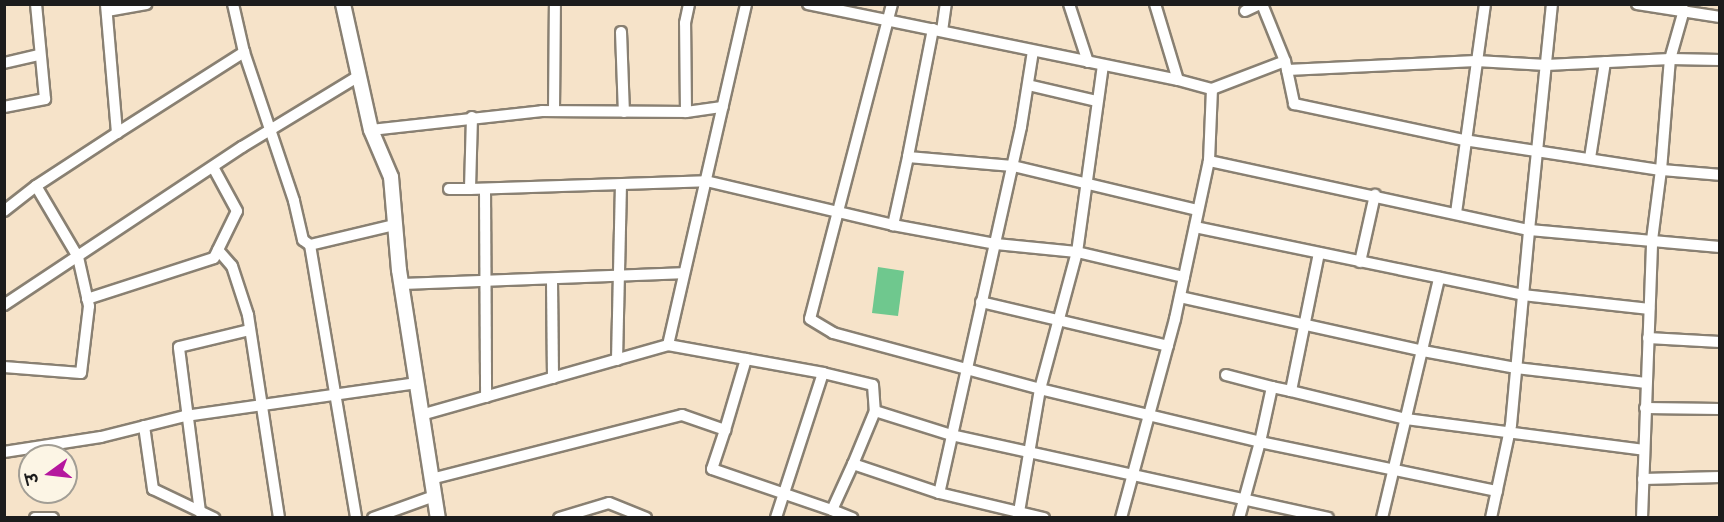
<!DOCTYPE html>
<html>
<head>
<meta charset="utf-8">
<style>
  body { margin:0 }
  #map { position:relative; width:1724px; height:522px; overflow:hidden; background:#f6e3c9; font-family:"Comic Neue","Playpen Sans Deva",sans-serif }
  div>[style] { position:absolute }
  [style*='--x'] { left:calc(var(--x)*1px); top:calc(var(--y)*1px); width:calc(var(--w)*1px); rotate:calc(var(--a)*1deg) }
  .green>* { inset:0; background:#6fc88e }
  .roads { filter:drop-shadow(2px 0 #898072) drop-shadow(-2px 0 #898072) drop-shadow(0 2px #898072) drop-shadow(0 -2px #898072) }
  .minor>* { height:10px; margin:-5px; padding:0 5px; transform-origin:5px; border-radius:5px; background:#fff }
  .tertiary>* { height:14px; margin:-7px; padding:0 7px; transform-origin:7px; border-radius:7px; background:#fff }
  span { translate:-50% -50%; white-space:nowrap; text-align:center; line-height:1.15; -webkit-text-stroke:4.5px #fcf5e5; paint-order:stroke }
  .frame { position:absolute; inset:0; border:6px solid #1c1c1c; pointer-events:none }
  .north { position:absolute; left:18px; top:444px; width:60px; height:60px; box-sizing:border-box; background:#fcf5e5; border:2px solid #a29e95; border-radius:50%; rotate:255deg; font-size:16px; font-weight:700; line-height:24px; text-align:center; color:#1c1c1c }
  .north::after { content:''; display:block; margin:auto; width:21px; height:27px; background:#b5179e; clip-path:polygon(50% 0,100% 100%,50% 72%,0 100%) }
</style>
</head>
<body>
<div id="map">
  <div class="green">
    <div style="clip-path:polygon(878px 267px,904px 271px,898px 316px,872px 313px)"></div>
  </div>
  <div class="roads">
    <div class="minor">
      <div style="--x:233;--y:4;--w:49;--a:77.1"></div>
      <div style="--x:808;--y:4;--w:378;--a:11.6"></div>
      <div style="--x:892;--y:4;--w:325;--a:104.6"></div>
      <div style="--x:810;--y:319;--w:27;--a:31"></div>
      <div style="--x:833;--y:333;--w:214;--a:15.1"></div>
      <div style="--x:1040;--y:389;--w:131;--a:99.7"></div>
      <div style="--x:1069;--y:4;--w:61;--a:71.9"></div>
      <div style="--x:1155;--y:4;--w:79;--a:73.2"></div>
      <div style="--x:1178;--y:80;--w:35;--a:15"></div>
      <div style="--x:1212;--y:89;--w:72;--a:92.4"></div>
      <div style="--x:1209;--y:161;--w:327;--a:12.2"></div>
      <div style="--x:1529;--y:230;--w:227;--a:-84.2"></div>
      <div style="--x:1637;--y:4;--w:84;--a:8.9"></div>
      <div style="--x:1684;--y:10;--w:51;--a:105.9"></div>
      <div style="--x:1670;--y:59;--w:50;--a:1.1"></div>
      <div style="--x:107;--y:11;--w:40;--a:-10"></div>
      <div style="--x:1245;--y:11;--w:17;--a:-25"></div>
      <div style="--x:933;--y:29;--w:130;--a:101.1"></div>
      <div style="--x:908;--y:157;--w:105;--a:4.9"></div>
      <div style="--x:1013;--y:166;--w:190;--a:13.4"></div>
      <div style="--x:942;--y:31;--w:27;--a:-82"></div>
      <div style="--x:621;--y:32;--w:80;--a:87.9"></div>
      <div style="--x:1033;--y:51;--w:77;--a:99"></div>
      <div style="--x:1021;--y:127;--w:375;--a:102.6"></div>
      <div style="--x:939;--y:493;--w:108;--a:13.4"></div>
      <div style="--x:1285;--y:61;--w:9;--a:77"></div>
      <div style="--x:1287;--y:70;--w:35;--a:78"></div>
      <div style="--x:1294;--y:104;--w:174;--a:12"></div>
      <div style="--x:1464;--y:140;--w:199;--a:8.7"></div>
      <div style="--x:1661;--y:170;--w:111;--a:-85.4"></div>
      <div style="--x:1670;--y:59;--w:124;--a:177.2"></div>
      <div style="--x:1546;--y:65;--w:70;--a:-176.7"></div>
      <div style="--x:1476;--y:61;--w:189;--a:177.3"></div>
      <div style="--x:4;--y:63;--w:36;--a:-13"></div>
      <div style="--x:1103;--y:65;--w:189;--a:97.9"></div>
      <div style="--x:1077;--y:252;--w:142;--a:105.1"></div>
      <div style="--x:1040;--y:389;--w:226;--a:13.5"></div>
      <div style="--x:1260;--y:442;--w:79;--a:105.4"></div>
      <div style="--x:1028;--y:85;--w:71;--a:13.1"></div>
      <div style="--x:1212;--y:89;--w:78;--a:-21"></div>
      <div style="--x:1285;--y:61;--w:61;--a:-112"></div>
      <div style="--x:4;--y:107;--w:42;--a:-11"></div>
      <div style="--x:45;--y:99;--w:95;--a:-95.4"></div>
      <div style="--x:554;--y:111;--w:106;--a:-89.5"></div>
      <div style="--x:686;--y:112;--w:37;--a:-8"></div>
      <div style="--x:472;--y:117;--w:72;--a:91.6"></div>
      <div style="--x:470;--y:189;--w:236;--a:-1.9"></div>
      <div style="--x:706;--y:181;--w:192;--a:13.2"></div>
      <div style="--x:371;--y:130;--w:172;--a:-6.3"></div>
      <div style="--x:542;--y:111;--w:144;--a:0.4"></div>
      <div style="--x:686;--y:112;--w:89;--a:-90.6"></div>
      <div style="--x:685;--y:23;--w:19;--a:-78"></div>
      <div style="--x:117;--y:133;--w:151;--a:-32.5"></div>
      <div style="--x:244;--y:52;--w:157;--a:71.4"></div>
      <div style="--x:294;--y:201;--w:40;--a:77"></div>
      <div style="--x:303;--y:240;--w:9;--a:36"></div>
      <div style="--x:310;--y:245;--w:277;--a:80.4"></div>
      <div style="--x:908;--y:157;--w:70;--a:102.4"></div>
      <div style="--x:893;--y:225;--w:105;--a:10.5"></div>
      <div style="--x:996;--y:244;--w:81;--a:5.6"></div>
      <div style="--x:1077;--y:252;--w:110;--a:13.2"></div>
      <div style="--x:1590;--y:158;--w:97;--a:-81.1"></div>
      <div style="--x:449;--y:189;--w:21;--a:0"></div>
      <div style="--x:485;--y:189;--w:208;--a:89.7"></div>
      <div style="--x:4;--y:211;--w:41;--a:-38"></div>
      <div style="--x:1456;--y:213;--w:211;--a:-82.1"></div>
      <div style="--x:1195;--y:227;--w:335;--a:11.7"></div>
      <div style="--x:1523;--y:295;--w:127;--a:6.3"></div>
      <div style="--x:310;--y:245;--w:86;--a:-13.4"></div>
      <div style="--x:218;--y:250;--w:21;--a:49"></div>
      <div style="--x:232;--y:266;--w:52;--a:71.9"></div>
      <div style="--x:248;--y:315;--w:205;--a:81.3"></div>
      <div style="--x:1319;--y:253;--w:141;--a:101.5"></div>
      <div style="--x:1291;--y:391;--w:19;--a:-168"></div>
      <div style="--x:1272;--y:387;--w:56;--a:102.3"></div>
      <div style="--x:1260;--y:442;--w:242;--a:11.7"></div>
      <div style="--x:1360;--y:262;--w:69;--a:-77.4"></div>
      <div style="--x:552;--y:281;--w:97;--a:89.4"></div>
      <div style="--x:401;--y:284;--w:282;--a:-2.2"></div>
      <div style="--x:1180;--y:297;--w:249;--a:12.5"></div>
      <div style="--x:1423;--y:351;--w:95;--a:10.4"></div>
      <div style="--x:1516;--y:368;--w:131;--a:6.6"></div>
      <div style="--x:87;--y:299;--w:133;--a:-17.9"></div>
      <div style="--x:214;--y:258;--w:52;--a:-63.9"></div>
      <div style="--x:237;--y:211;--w:50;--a:-118.6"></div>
      <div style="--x:981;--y:302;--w:192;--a:13.2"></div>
      <div style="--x:4;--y:305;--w:286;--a:-33.6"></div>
      <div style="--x:242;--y:147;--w:135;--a:-31.3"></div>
      <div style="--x:1648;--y:338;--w:72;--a:3.2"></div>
      <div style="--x:668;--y:345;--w:158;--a:10.2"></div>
      <div style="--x:823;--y:373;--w:152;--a:108"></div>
      <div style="--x:617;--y:360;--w:175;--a:-88.7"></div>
      <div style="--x:4;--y:367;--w:77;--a:4.5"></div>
      <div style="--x:81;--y:373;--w:67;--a:-83.2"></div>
      <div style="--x:89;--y:306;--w:50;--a:-102.7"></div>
      <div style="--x:78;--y:257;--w:82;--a:-120.6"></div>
      <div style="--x:36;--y:186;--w:97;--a:-33.2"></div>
      <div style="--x:117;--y:133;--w:129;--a:-94.9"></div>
      <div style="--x:823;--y:373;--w:51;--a:13.5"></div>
      <div style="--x:873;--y:385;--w:26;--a:86"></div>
      <div style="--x:875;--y:411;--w:57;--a:112.5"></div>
      <div style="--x:1226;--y:375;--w:48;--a:14.6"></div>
      <div style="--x:1291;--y:391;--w:118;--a:13.7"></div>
      <div style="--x:1406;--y:419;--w:240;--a:7.4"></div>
      <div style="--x:1645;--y:408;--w:75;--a:0.8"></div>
      <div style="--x:875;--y:411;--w:80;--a:17.5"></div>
      <div style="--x:951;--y:435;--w:386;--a:12.4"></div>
      <div style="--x:421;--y:415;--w:257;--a:-15.8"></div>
      <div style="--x:668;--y:345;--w:350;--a:-77.1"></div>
      <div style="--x:144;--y:426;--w:64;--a:81.9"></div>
      <div style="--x:153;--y:489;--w:68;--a:25.4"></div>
      <div style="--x:725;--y:430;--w:41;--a:108.4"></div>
      <div style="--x:712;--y:469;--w:127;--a:18.9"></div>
      <div style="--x:832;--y:510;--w:51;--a:-65.5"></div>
      <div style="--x:853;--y:464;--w:91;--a:18.6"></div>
      <div style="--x:4;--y:452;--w:98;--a:-8.8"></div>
      <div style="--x:101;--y:437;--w:87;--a:-14"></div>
      <div style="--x:185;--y:416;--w:233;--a:-8.1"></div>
      <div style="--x:431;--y:479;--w:259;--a:-14.3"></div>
      <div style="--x:682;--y:415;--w:46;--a:19.2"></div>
      <div style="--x:725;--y:430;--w:74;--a:-73.5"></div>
      <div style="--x:1643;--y:479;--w:77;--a:-1.5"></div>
      <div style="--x:832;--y:510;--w:22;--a:22"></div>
      <div style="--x:200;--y:512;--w:166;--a:-97.3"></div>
      <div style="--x:179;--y:347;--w:73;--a:-13.5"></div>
      <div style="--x:35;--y:518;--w:18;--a:0"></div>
      <div style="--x:373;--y:518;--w:65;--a:-19.8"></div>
      <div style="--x:559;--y:518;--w:52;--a:-16.7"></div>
      <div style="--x:609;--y:503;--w:40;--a:22"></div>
      <div style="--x:1121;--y:518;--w:206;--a:-74.8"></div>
      <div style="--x:1175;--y:319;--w:162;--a:-77.9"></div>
      <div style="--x:1382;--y:518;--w:247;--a:-76.6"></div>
      <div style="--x:1491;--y:518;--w:95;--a:-77.9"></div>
      <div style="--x:1511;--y:425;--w:196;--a:-84.7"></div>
      <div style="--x:1529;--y:230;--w:192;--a:5.1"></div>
      <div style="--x:1642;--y:518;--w:278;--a:-87.9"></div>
      <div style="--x:1652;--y:240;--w:71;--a:-82.7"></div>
      <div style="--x:1661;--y:170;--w:59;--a:4.8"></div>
    </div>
    <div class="tertiary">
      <div style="--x:343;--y:4;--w:129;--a:77.5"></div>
      <div style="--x:371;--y:130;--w:51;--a:66.9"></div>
      <div style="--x:391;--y:177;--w:93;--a:85.1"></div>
      <div style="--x:399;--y:270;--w:251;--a:81.1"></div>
    </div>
  </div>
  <div class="frame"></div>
  <div class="north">उ</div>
</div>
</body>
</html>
